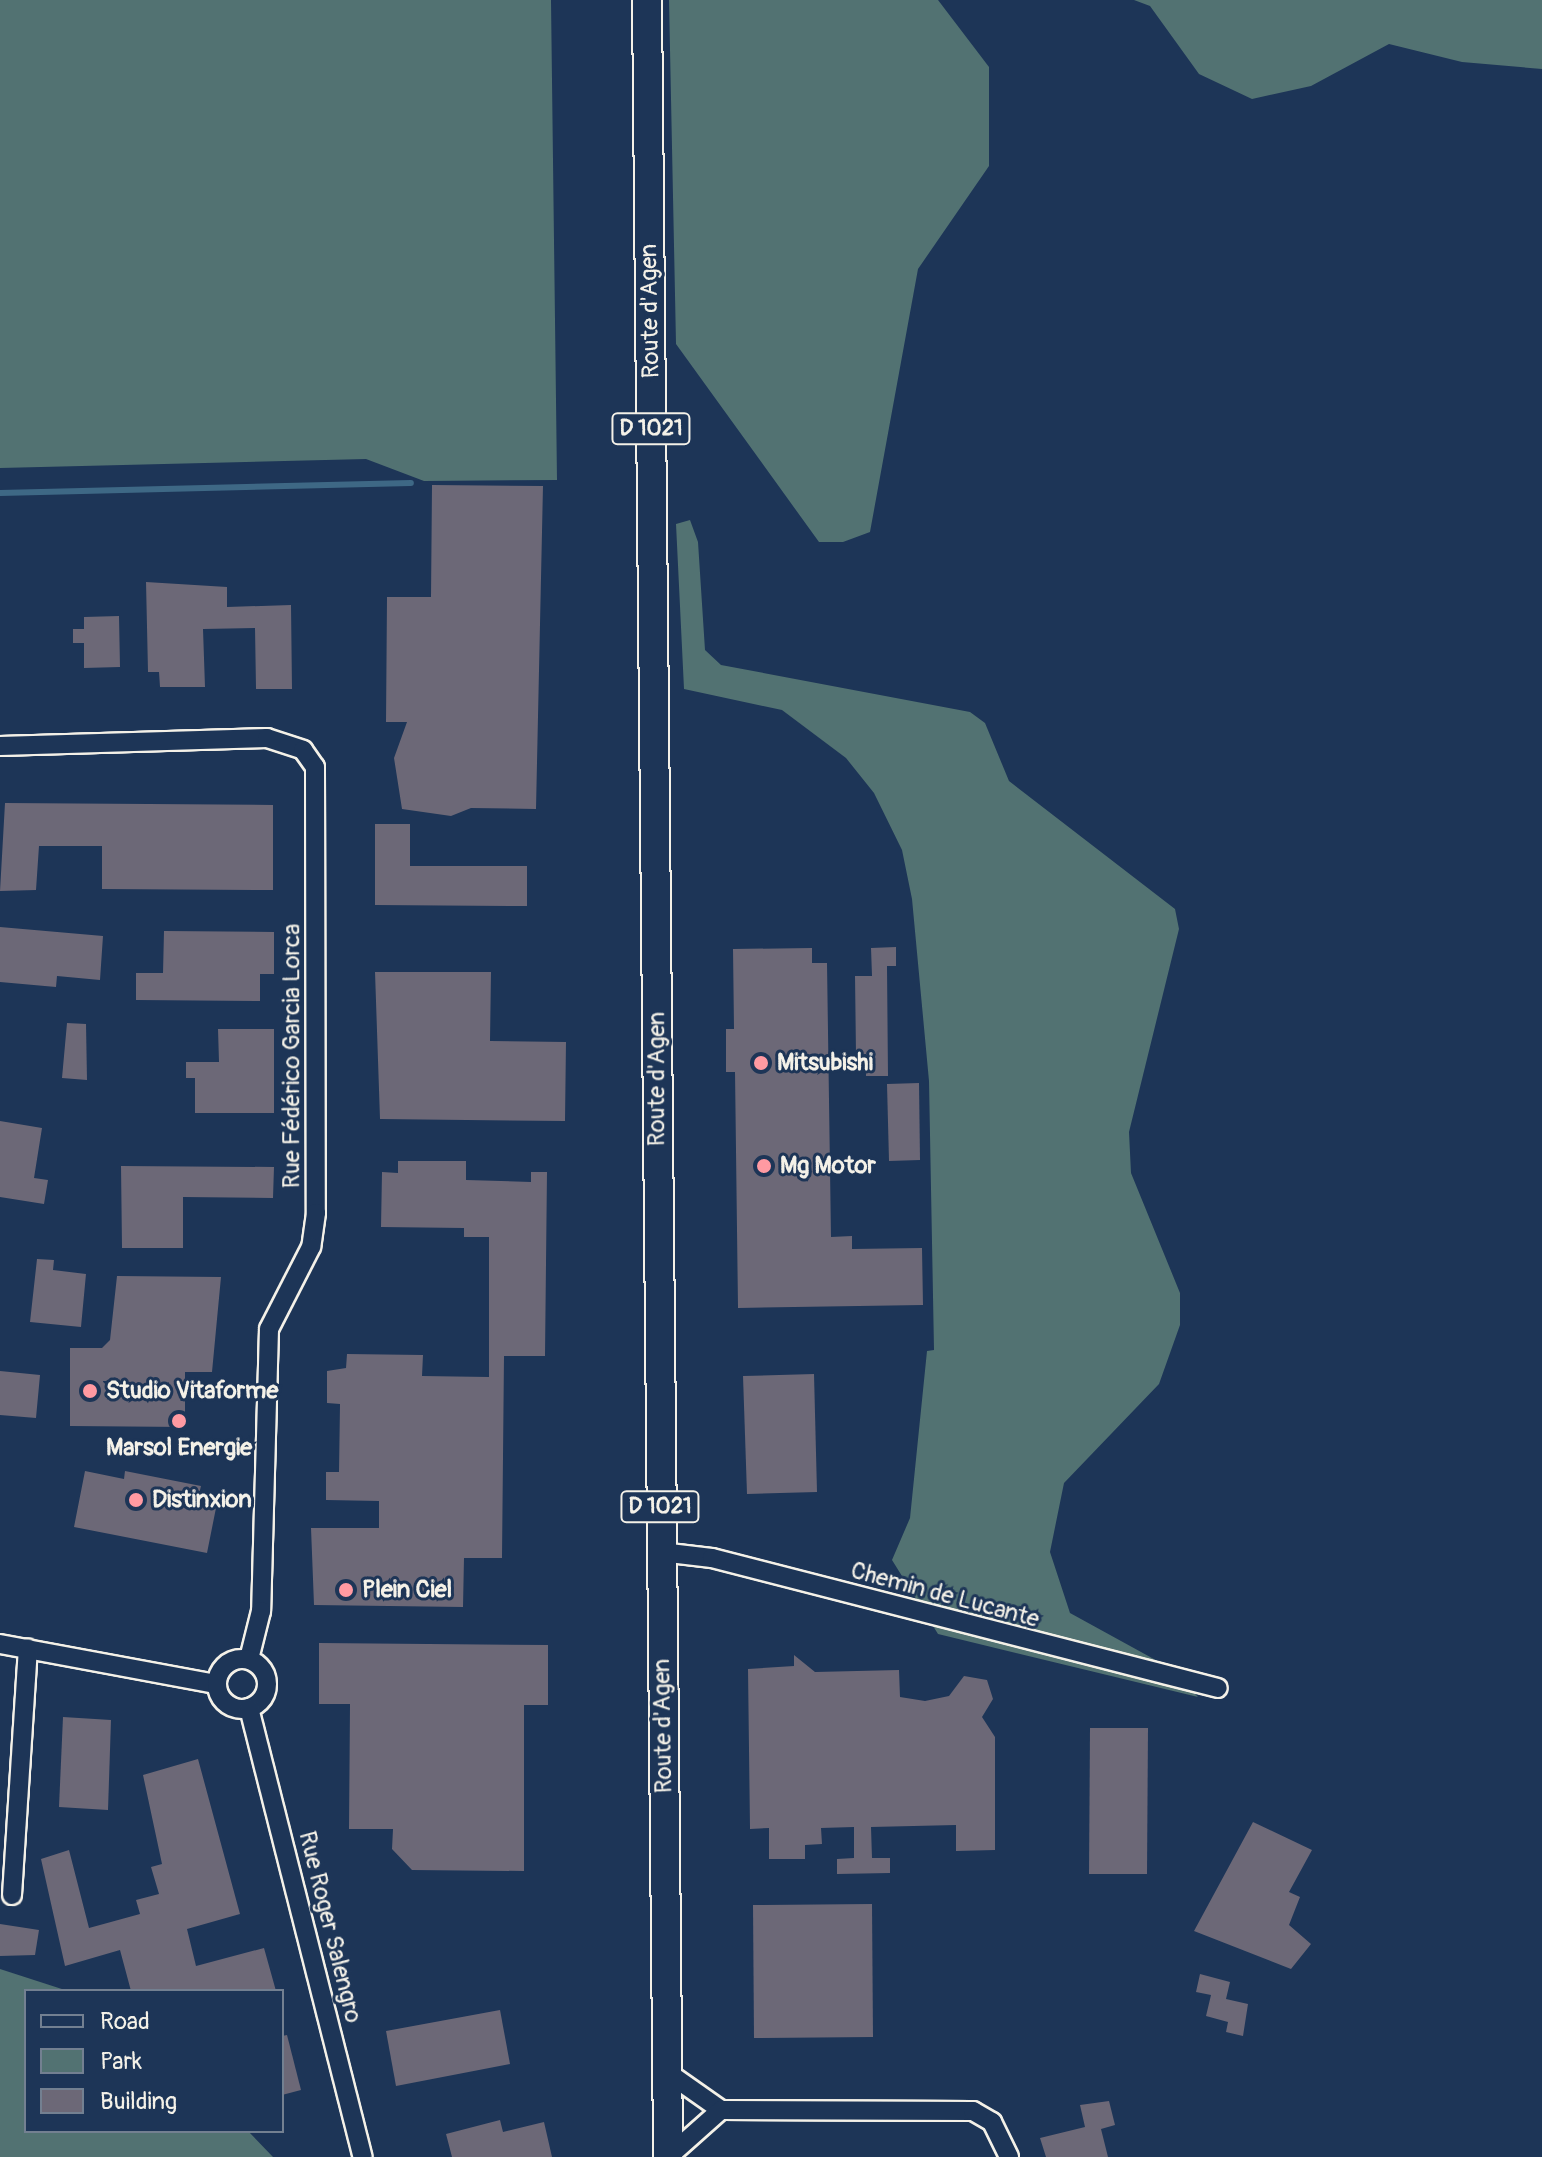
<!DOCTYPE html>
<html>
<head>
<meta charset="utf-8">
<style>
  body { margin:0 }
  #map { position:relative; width:1542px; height:2157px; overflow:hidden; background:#1d3557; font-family:Pangolin,sans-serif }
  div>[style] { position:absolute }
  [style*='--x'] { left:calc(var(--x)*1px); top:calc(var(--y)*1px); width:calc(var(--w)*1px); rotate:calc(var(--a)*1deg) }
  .green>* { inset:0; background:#527272 }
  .stream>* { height:6px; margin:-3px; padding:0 3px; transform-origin:3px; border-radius:3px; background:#3e6885 }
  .building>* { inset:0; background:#6c6877 }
  .roads { filter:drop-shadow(2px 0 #f4f1e8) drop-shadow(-2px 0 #f4f1e8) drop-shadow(0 2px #f4f1e8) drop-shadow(0 -2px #f4f1e8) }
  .street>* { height:18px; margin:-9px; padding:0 9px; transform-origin:9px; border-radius:9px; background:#1d3557 }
  .street>.ring { margin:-9px; padding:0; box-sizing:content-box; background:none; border:18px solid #1d3557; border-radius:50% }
  .primary>* { height:28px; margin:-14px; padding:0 14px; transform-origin:14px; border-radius:14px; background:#1d3557 }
  .dots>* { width:22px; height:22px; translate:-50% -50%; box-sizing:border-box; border:4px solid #1d3557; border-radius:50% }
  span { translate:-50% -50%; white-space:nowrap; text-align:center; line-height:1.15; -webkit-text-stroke:6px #1d3557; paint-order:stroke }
  .shield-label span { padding:2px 6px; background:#1d3557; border:2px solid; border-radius:6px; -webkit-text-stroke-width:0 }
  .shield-label { font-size:22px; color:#f4f1e8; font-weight:700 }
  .street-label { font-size:24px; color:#f4f1e8 }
  .poi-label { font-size:24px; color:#f4f1e8; font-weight:700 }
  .left { translate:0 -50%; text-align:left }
  .legend { position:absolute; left:24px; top:1989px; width:260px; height:144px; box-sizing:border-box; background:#1d3557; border:2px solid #738091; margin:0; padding:10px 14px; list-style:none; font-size:24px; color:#f4f1e8 }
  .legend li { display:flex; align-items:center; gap:16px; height:40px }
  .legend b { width:40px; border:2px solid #738091 }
</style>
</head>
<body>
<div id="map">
  <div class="green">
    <div style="clip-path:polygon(0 0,551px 0,557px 480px,424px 481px,366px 459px,0 468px)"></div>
    <div style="clip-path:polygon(669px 0,938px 0,989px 67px,989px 166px,918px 269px,870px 532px,843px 542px,819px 542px,676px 344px)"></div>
    <div style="clip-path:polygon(1134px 0,1542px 0,1542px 69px,1462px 62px,1389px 44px,1311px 86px,1252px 99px,1199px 74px,1150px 6px)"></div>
    <div style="clip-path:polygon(690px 520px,698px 542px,705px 650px,721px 665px,970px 712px,985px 723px,1009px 781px,1175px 909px,1179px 929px,1129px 1132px,1131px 1173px,1180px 1293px,1180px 1325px,1159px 1384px,1064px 1483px,1050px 1552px,1070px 1613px,1172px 1669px,1198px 1697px,938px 1634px,892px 1560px,910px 1518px,927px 1351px,934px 1350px,929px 1081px,912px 899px,902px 850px,874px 793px,846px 758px,782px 710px,684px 689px,676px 524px)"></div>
    <div style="clip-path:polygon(0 1969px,68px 1991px,26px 1991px,26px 2131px,248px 2131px,273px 2157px,0 2157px)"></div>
  </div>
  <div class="stream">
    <div style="--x:0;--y:493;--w:411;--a:-1.4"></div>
  </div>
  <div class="building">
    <div style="clip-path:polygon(432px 485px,543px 486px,536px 809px,471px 808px,451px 816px,402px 809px,394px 758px,407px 722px,386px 722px,387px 597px,431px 597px)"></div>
    <div style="clip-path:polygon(146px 582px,227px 587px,227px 607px,291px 605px,292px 689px,256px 689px,255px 628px,203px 629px,205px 687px,160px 687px,159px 672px,148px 672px)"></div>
    <div style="clip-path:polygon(119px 616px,120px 667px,84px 668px,84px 643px,73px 643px,73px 629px,84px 629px,84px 617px)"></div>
    <div style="clip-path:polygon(5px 803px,273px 805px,273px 890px,102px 889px,102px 846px,39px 846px,36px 890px,0 891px)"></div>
    <div style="clip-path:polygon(375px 824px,410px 824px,410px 866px,527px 866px,527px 906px,375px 905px)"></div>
    <div style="clip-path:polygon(0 927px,103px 936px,100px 980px,57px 976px,56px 987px,0 982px)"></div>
    <div style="clip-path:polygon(164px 931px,274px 932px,274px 974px,260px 974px,260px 1001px,136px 1000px,136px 973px,163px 973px)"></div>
    <div style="clip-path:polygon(896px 947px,896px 966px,887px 966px,888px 1076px,866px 1076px,866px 1054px,856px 1055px,855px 976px,872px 976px,871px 948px)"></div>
    <div style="clip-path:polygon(812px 948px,812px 963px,827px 963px,831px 1237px,852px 1236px,852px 1249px,922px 1248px,923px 1305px,738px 1308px,735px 1072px,726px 1072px,726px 1029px,734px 1029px,733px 949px)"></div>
    <div style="clip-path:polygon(375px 972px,491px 972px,490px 1041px,566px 1042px,565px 1121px,380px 1119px)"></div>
    <div style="clip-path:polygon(67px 1023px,86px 1024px,87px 1080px,62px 1078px)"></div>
    <div style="clip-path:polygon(218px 1029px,274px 1029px,274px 1113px,195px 1113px,195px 1078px,186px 1078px,186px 1062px,219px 1062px)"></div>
    <div style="clip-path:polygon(919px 1083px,920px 1160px,889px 1161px,887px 1084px)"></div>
    <div style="clip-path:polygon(0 1121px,42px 1128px,34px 1178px,48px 1180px,44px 1204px,0 1197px)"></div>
    <div style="clip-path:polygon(398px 1161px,466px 1161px,466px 1180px,531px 1182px,531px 1172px,547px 1172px,545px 1356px,504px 1356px,502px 1558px,464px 1558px,463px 1607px,314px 1605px,311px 1528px,379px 1528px,379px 1501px,326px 1500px,326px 1472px,339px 1472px,340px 1404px,327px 1403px,327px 1371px,346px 1368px,347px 1354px,423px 1355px,422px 1376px,489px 1377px,489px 1237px,464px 1237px,464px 1228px,381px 1227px,382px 1172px,398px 1173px)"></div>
    <div style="clip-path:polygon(121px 1166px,274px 1167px,273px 1198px,183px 1197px,183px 1248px,122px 1248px)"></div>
    <div style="clip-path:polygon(37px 1259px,54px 1260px,53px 1270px,86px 1274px,81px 1327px,30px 1322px)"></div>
    <div style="clip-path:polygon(117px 1276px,221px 1277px,212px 1372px,185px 1372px,185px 1427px,70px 1426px,70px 1348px,102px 1348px,110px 1340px)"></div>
    <div style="clip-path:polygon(0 1371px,40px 1375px,36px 1418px,0 1415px)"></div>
    <div style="clip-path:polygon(814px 1374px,817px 1492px,747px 1494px,743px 1376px)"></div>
    <div style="clip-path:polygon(85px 1471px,124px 1479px,125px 1471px,201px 1486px,199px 1494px,218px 1498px,207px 1553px,74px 1527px)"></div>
    <div style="clip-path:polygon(319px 1643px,548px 1645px,548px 1705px,524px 1705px,524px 1871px,412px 1870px,392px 1849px,393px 1829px,349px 1829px,350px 1704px,319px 1704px)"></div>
    <div style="clip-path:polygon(794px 1655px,815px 1672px,899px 1670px,900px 1697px,925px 1701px,949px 1696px,964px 1676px,987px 1680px,993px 1699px,982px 1717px,995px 1737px,995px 1850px,956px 1851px,956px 1825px,871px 1827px,872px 1858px,890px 1858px,890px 1873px,837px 1874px,837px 1859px,854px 1858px,854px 1827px,821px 1828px,822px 1844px,805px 1845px,805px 1859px,769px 1859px,769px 1828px,750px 1829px,748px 1669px,794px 1666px)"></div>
    <div style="clip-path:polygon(63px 1717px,111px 1720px,108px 1810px,59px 1807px)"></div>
    <div style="clip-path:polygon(1090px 1728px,1148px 1728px,1147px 1874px,1089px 1874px)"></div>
    <div style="clip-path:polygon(198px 1759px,240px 1914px,187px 1929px,196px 1966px,264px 1948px,276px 1991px,131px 1991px,120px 1950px,65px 1966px,41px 1859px,69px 1850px,89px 1928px,140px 1914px,136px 1900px,159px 1894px,151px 1867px,162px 1864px,143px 1775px)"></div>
    <div style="clip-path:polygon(1253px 1822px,1312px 1850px,1289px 1892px,1300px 1897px,1289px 1925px,1311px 1944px,1291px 1969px,1194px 1931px)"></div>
    <div style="clip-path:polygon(872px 1904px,873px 2037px,754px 2038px,753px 1905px)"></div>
    <div style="clip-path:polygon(0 1924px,39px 1930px,35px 1955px,0 1956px)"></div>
    <div style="clip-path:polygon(1200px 1974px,1230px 1982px,1226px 1999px,1248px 2004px,1243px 2036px,1226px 2032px,1228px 2022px,1206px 2016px,1211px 1995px,1196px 1992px)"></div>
    <div style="clip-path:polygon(500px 2010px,510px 2064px,396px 2086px,386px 2031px)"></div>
    <div style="clip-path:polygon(287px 2035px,301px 2090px,282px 2095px,282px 2036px)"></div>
    <div style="clip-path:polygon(1109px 2101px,1115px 2125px,1101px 2129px,1108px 2157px,1046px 2157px,1040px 2138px,1085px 2127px,1080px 2105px)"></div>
    <div style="clip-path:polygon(500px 2120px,503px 2132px,544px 2122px,552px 2157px,452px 2157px,446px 2134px)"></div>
  </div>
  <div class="roads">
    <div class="street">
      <div style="--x:0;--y:746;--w:267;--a:-1.7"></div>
      <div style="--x:267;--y:738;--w:38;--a:18"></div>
      <div style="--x:303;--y:750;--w:21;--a:55"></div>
      <div style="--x:315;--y:767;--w:446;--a:89.9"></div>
      <div style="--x:316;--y:1213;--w:34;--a:98"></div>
      <div style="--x:311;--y:1247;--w:92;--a:117.1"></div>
      <div style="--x:269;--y:1329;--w:282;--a:91.6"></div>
      <div style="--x:261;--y:1611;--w:49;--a:104"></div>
      <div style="--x:661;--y:1552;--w:51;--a:6.7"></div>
      <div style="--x:712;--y:1558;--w:522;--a:14.41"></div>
      <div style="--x:0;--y:1644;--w:220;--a:10.5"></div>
      <div class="ring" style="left:217px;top:1659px;width:32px;height:32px"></div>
      <div style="--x:249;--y:1708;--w:463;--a:75.8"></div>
      <div style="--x:12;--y:1895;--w:247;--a:-86.3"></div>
      <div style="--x:667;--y:2072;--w:66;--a:35.1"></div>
      <div style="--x:721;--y:2110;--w:252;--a:0.2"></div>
      <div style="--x:973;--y:2111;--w:22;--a:30"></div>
      <div style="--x:992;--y:2122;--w:39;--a:64"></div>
      <div style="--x:668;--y:2157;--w:71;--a:-41.6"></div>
    </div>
    <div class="primary">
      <div style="--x:647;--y:0;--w:2157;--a:89.44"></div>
    </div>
  </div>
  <div class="dots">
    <div style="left:761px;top:1063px;background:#ff9aa2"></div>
    <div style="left:764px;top:1166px;background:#ff9aa2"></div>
    <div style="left:90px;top:1391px;background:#ff9aa2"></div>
    <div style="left:179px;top:1421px;background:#ff9aa2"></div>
    <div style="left:136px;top:1500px;background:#ff9aa2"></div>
    <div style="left:346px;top:1590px;background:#ff9aa2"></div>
  </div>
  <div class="shield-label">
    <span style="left:651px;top:429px">D 1021</span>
    <span style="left:660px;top:1507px">D 1021</span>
  </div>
  <div class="street-label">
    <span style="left:650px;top:311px;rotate:-91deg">Route d'Agen</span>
    <span style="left:292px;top:1056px;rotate:-90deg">Rue Fédérico Garcia Lorca</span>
    <span style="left:657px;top:1079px;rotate:-90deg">Route d'Agen</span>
    <span style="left:945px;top:1595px;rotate:15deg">Chemin de Lucante</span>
    <span style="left:663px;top:1726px;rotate:-91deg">Route d'Agen</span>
    <span style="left:330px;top:1927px;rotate:76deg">Rue Roger Salengro</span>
  </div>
  <div class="poi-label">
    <span class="left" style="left:777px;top:1063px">Mitsubishi</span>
    <span class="left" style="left:780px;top:1166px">Mg Motor</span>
    <span class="left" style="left:106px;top:1391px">Studio Vitaforme</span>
    <span style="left:179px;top:1448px">Marsol Energie</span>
    <span class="left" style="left:152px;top:1500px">Distinxion</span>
    <span class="left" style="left:362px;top:1590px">Plein Ciel</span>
  </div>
  <ul class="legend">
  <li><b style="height:10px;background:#1d3557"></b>Road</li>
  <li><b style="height:22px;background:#527272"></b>Park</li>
  <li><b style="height:22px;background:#6c6877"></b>Building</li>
  </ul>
</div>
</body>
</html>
